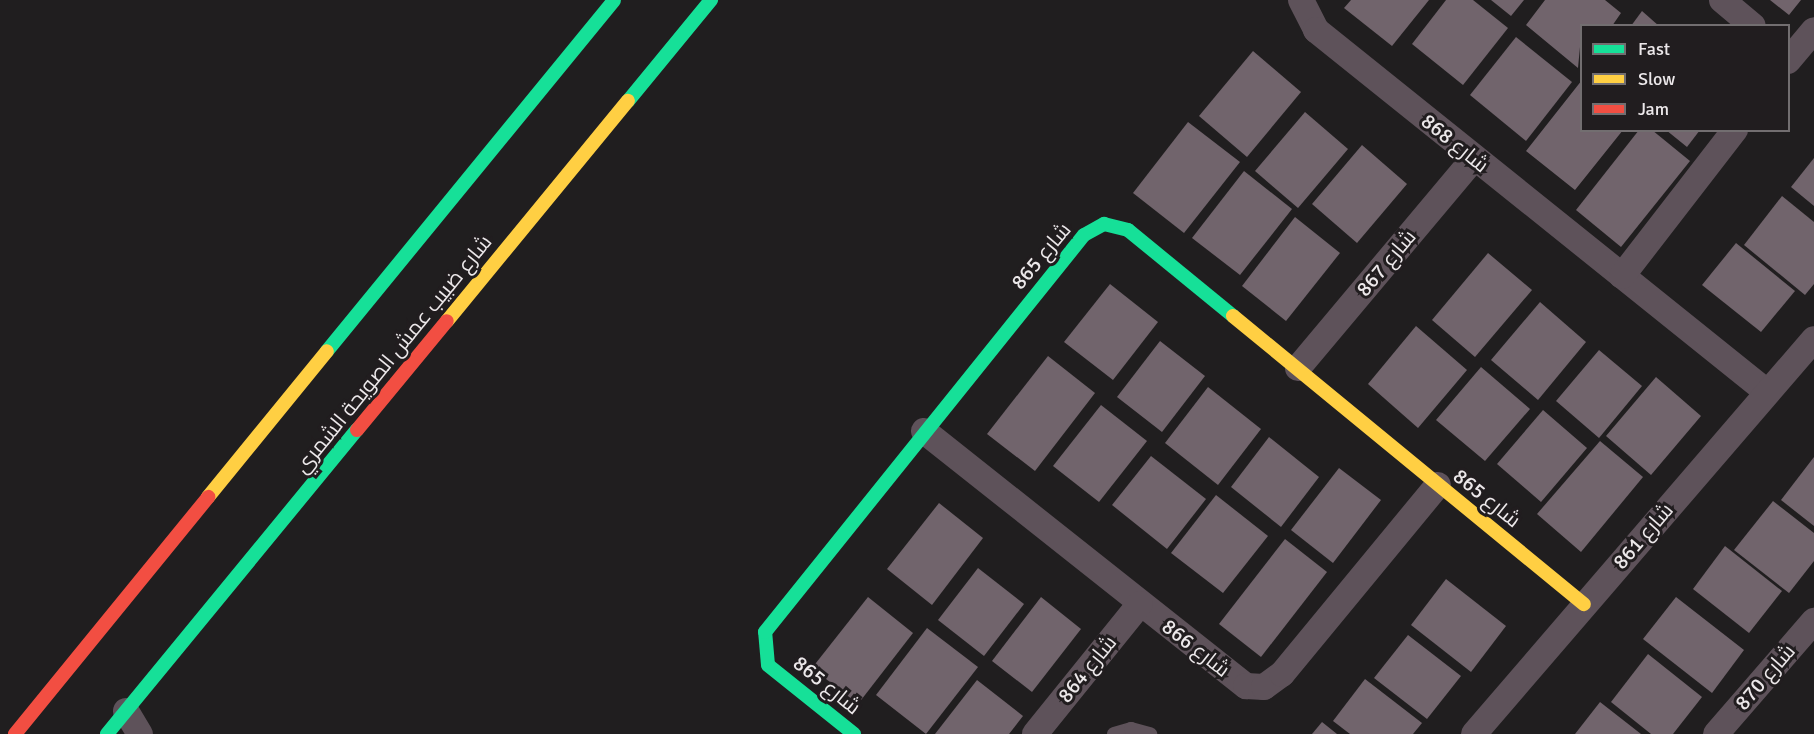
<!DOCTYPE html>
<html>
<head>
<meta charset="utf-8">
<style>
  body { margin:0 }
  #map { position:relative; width:1814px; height:734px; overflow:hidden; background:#201e1f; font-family:Signika,Cairo,sans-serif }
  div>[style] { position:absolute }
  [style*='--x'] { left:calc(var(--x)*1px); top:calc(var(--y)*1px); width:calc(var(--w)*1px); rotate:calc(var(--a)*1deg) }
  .building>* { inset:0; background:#71646c }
  .lane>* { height:14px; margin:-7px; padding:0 7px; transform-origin:7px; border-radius:7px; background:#5e525a }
  .street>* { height:26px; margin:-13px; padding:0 13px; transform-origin:13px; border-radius:13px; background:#5e525a }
  .fast>* { height:14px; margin:-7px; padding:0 7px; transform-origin:7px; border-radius:7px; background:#16e098 }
  .slow>* { height:14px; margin:-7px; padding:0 7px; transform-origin:7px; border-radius:7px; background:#ffcf43 }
  .jam>* { height:14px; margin:-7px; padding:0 7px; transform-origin:7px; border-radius:7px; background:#f24e42 }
  span { translate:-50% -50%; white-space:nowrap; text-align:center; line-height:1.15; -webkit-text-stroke:6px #211d1f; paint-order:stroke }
  .street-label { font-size:21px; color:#ece8ea }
  .legend { position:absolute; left:1580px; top:24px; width:210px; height:108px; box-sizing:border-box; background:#211d1f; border:2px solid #726e70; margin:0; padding:8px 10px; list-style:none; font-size:18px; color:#ece8ea }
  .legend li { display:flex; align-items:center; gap:12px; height:30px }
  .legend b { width:30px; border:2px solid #726e70 }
</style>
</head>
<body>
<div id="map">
  <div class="building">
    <div style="clip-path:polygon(1351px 0,1429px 0,1392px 46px,1344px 8px)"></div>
    <div style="clip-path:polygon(1446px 0,1473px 0,1508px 28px,1463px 85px,1412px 44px)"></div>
    <div style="clip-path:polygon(1491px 0,1524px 0,1511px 16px)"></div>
    <div style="clip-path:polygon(1545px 0,1605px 0,1621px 13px,1612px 26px,1582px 26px,1578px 68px,1526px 25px)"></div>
    <div style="clip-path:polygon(1770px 0,1801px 0,1789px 15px)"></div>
    <div style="clip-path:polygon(1642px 11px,1659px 26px,1631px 26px)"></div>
    <div style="clip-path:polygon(1516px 37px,1572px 82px,1526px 141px,1470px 95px)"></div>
    <div style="clip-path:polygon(1253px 51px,1301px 92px,1247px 157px,1199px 116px)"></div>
    <div style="clip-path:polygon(1582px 80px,1582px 130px,1623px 130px,1575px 190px,1526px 151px)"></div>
    <div style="clip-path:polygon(1305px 112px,1348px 149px,1298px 208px,1255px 171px)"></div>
    <div style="clip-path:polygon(1188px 122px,1240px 162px,1184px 233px,1133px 193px)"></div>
    <div style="clip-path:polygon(1639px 130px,1652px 130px,1690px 161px,1621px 247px,1576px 210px)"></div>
    <div style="clip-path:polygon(1666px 130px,1700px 130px,1687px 147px)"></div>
    <div style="clip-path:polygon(1362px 145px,1407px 184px,1357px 243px,1312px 204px)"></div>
    <div style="clip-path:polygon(1814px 158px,1814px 206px,1791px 187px)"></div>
    <div style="clip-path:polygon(1244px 171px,1292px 209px,1240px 275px,1192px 238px)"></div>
    <div style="clip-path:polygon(1782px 196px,1814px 222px,1814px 284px,1805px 295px,1744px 245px)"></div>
    <div style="clip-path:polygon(1295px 217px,1340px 253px,1286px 321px,1242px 286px)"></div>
    <div style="clip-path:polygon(1736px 243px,1795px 291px,1761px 332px,1702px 285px)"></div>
    <div style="clip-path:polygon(1488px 253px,1532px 290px,1475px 357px,1432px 320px)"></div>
    <div style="clip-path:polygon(1110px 284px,1158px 322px,1113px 380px,1064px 342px)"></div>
    <div style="clip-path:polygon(1540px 302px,1586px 342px,1538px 400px,1491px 360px)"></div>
    <div style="clip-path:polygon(1416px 326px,1467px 370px,1418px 428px,1368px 384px)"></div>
    <div style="clip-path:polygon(1160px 341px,1205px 376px,1162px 432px,1117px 397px)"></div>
    <div style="clip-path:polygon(1599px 350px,1642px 386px,1599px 438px,1556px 401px)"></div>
    <div style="clip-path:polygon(1048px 356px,1095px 393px,1035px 471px,987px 434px)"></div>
    <div style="clip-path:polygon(1481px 367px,1530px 409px,1485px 461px,1436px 420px)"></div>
    <div style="clip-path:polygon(1656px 377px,1701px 416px,1651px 475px,1606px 436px)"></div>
    <div style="clip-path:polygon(1208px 387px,1261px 429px,1218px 485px,1165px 443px)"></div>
    <div style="clip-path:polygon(1101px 405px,1147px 441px,1099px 502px,1053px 466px)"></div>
    <div style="clip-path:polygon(1543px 410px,1587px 448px,1541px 502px,1497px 464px)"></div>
    <div style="clip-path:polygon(1269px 437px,1319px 477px,1281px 527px,1231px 487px)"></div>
    <div style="clip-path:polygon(1600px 441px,1643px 477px,1581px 552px,1537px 514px)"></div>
    <div style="clip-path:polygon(1151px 456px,1206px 499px,1167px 549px,1112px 505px)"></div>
    <div style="clip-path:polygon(1814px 457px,1814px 526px,1781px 500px)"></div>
    <div style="clip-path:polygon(1339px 468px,1381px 500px,1333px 563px,1291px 530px)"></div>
    <div style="clip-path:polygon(1216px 495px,1268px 536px,1223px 593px,1171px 553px)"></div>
    <div style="clip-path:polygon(1773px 501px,1814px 533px,1814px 561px,1789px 593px,1734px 550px)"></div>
    <div style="clip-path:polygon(939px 503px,983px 538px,932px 605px,887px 569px)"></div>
    <div style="clip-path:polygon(1285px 539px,1327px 572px,1261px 657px,1219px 624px)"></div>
    <div style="clip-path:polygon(1725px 546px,1782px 591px,1749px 633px,1693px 589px)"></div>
    <div style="clip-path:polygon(978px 568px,1024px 604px,984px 656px,938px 620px)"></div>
    <div style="clip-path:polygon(1446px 579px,1506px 626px,1471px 672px,1411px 625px)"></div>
    <div style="clip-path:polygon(868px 597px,913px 633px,858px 704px,812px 668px)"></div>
    <div style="clip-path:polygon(1041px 597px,1081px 629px,1032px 692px,992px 661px)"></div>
    <div style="clip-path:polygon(1676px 597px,1744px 650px,1712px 693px,1643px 639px)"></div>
    <div style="clip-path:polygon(927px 628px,978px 667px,926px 734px,876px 695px)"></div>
    <div style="clip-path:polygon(1408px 635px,1461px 676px,1427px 719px,1374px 678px)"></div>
    <div style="clip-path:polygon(1648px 654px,1702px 697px,1673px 734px,1651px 734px,1611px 702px)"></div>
    <div style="clip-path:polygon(1365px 679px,1422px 723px,1413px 734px,1350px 734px,1333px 721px)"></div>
    <div style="clip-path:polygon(977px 680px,1023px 716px,1009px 734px,935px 734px)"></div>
    <div style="clip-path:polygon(1600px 702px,1641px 734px,1575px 734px)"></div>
    <div style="clip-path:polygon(1322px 722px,1337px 734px,1312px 734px)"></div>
  </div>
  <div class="lane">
    <div style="--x:1114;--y:734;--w:18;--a:-16"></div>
    <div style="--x:1131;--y:729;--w:20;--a:15"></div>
  </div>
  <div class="street">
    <div style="--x:1301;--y:0;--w:34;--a:63"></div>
    <div style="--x:1316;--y:30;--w:578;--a:38.75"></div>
    <div style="--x:1722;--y:0;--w:40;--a:40"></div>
    <div style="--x:1788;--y:61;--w:40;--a:-50"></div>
    <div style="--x:1622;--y:276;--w:185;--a:-52.3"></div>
    <div style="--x:1298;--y:368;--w:274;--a:-50"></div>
    <div style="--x:924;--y:431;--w:411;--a:38.4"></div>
    <div style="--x:1246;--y:686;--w:18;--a:3"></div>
    <div style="--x:1264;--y:687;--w:22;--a:-36"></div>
    <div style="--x:1282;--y:674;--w:245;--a:-50.5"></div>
    <div style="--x:126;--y:711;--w:27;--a:59"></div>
    <div style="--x:1035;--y:734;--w:167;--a:-51.1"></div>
    <div style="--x:1474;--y:734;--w:521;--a:-49.28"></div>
    <div style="--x:1716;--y:734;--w:150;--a:-49.1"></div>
  </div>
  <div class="fast">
    <div style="--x:628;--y:101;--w:131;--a:-50.6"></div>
    <div style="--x:327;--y:351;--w:453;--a:-50.7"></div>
    <div style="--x:107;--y:734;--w:394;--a:-50.6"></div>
    <div style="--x:854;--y:734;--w:110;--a:-141.3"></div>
    <div style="--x:768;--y:665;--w:33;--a:-95"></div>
    <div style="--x:765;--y:632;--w:509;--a:-51.22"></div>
    <div style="--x:1084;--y:235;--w:23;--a:-29"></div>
    <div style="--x:1104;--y:224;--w:25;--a:14"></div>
    <div style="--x:1128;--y:230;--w:136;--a:39.3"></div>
  </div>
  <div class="slow">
    <div style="--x:1233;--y:316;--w:454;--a:39.4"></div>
    <div style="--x:447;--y:321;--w:285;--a:-50.6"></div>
    <div style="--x:208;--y:497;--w:188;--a:-50.8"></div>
  </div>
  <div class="jam">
    <div style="--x:357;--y:430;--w:141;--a:-50.5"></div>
    <div style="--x:15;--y:734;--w:306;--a:-50.8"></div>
  </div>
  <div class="street-label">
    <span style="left:1455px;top:143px;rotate:39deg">شارع 868</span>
    <span style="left:1041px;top:256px;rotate:-50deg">شارع 865</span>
    <span style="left:1386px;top:263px;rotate:-50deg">شارع 867</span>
    <span style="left:393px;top:354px;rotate:-51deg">شارع ضبيب عمش الصويحة الشمري</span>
    <span style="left:1487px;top:498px;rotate:39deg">شارع 865</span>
    <span style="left:1643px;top:536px;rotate:-49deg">شارع 861</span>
    <span style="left:1196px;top:648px;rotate:38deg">شارع 866</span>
    <span style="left:1087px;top:669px;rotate:-51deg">شارع 864</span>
    <span style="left:1765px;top:677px;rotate:-49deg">شارع 870</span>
    <span style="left:827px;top:685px;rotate:39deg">شارع 865</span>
  </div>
  <ul class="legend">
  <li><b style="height:8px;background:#16e098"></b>Fast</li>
  <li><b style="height:8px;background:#ffcf43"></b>Slow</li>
  <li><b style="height:8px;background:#f24e42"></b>Jam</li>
  </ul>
</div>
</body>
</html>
